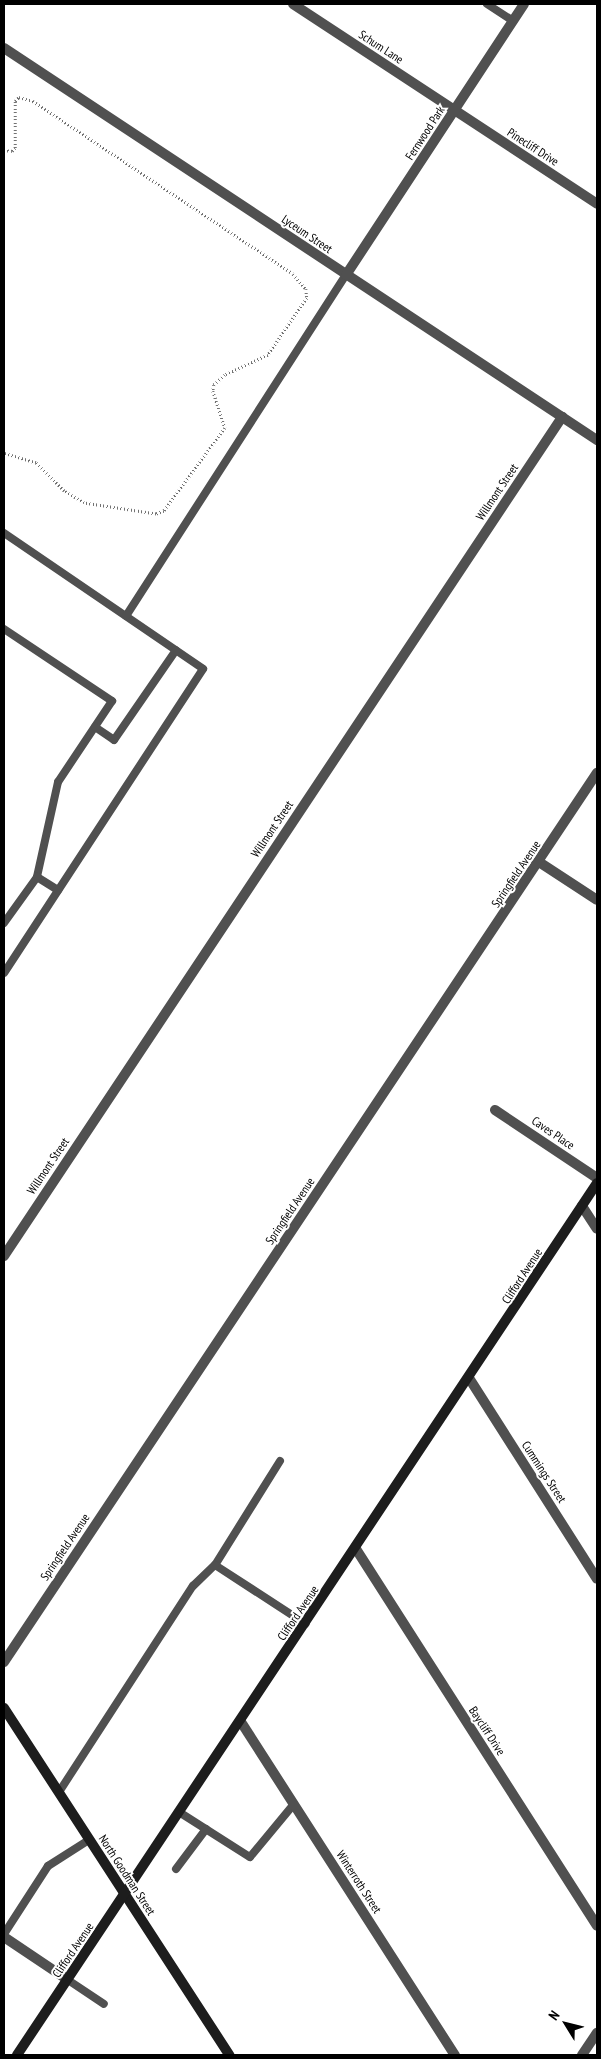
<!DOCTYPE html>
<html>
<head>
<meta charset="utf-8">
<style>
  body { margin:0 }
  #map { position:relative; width:601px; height:2059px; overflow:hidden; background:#fff; font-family:"PT Sans Narrow",sans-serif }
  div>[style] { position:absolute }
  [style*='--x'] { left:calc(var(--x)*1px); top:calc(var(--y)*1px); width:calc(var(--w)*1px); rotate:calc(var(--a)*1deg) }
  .path>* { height:2.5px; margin-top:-1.25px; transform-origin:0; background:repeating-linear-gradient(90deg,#727272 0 1px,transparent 0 3.5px) }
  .service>* { height:8px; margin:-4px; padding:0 4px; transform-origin:4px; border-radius:4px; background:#505050 }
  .minor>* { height:10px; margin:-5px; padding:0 5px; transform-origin:5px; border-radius:5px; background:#505050 }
  .tertiary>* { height:10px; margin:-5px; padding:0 5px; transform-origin:5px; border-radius:5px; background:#505050 }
  .secondary>* { height:10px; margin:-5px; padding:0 5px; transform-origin:5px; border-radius:5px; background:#1d1d1d }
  span { translate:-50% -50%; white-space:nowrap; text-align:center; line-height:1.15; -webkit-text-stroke:4px #fff; paint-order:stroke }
  .street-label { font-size:12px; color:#000 }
  .frame { position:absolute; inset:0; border:5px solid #000; pointer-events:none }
  .north { position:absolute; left:541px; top:1999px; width:50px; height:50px; -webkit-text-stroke:4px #fff; paint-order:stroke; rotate:306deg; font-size:14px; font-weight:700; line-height:20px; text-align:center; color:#000 }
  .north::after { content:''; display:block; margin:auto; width:18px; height:22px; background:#000; clip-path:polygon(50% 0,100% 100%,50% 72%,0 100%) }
</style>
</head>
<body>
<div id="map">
  <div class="path">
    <div style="--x:4;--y:150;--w:8;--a:7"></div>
    <div style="--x:12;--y:151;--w:4;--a:-45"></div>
    <div style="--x:15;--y:148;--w:47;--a:-90"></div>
    <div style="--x:15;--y:101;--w:6;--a:-45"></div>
    <div style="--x:19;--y:97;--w:15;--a:16"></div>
    <div style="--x:33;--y:101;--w:312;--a:33.6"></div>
    <div style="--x:293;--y:274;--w:20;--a:49"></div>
    <div style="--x:306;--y:289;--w:9;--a:84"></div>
    <div style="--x:307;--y:298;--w:69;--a:124.4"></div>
    <div style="--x:268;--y:355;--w:47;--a:155.1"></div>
    <div style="--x:225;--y:375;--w:15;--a:138"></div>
    <div style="--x:214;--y:385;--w:6;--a:99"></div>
    <div style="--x:213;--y:391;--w:39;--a:72"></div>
    <div style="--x:225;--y:428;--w:103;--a:126.3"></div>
    <div style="--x:164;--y:511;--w:9;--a:159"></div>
    <div style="--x:156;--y:514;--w:73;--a:-171.3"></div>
    <div style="--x:84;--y:503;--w:23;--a:-149"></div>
    <div style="--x:64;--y:491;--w:40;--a:-135"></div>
    <div style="--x:36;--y:463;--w:34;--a:-163"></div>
  </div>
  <div class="service">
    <div style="--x:487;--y:4;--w:31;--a:33"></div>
    <div style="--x:4;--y:533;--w:241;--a:34.3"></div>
    <div style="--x:203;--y:669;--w:363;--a:123.2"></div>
    <div style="--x:126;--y:616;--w:406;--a:-57.2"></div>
    <div style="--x:4;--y:629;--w:130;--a:33.7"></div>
    <div style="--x:112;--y:701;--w:97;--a:123.7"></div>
    <div style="--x:58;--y:782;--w:97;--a:102.5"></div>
    <div style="--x:37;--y:877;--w:25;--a:32"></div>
    <div style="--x:95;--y:727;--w:23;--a:34"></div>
    <div style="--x:114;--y:740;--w:109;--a:-55.4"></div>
    <div style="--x:4;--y:923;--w:57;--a:-54.3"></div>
    <div style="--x:280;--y:1461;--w:123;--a:122"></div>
    <div style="--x:215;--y:1565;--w:108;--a:33"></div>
    <div style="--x:59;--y:1792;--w:246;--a:-57"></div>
    <div style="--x:193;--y:1586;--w:30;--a:-44"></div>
    <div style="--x:179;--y:1812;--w:84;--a:32.4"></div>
    <div style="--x:250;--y:1857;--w:69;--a:-50.3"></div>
    <div style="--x:176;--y:1869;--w:50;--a:-53.1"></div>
    <div style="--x:4;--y:1934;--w:81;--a:-57.1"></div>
    <div style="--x:48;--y:1866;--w:49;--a:-32.4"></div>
    <div style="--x:68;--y:1980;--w:43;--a:33.7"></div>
  </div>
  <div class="minor">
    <div style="--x:293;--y:4;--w:364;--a:33.3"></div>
    <div style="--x:539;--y:862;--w:69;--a:33.2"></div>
    <div style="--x:495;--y:1110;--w:123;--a:33.7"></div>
    <div style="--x:582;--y:1206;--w:27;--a:57"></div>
    <div style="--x:4;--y:1256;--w:1008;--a:-56.37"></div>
    <div style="--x:469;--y:1378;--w:238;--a:57.5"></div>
    <div style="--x:356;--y:1549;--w:447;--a:57.4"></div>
    <div style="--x:4;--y:1662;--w:1069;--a:-56.3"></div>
    <div style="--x:241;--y:1722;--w:396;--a:57.3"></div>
    <div style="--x:4;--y:1937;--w:77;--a:33.9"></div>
    <div style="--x:582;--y:2055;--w:27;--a:-56"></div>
  </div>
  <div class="tertiary">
    <div style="--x:4;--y:48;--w:711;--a:33.47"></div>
    <div style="--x:346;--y:275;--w:324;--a:-56.7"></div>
  </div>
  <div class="secondary">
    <div style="--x:4;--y:1708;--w:414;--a:57"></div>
    <div style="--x:17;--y:2055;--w:1047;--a:-56.37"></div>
  </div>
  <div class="street-label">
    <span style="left:381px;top:47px;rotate:33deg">Schum Lane</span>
    <span style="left:425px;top:133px;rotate:-57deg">Fernwood Park</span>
    <span style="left:533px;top:147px;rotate:33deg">Pinecliff Drive</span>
    <span style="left:307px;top:234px;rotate:34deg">Lyceum Street</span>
    <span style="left:497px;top:492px;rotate:-56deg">Willmont Street</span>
    <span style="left:272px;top:829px;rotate:-56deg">Willmont Street</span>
    <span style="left:516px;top:874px;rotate:-56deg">Springfield Avenue</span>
    <span style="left:553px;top:1133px;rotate:34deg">Caves Place</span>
    <span style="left:48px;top:1166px;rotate:-56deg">Willmont Street</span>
    <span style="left:290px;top:1211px;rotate:-56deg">Springfield Avenue</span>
    <span style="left:522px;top:1276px;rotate:-57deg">Clifford Avenue</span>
    <span style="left:544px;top:1472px;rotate:57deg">Cummings Street</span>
    <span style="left:65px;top:1547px;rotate:-56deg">Springfield Avenue</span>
    <span style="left:298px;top:1613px;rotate:-56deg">Clifford Avenue</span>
    <span style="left:487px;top:1731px;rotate:57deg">Baycliff Drive</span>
    <span style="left:127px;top:1875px;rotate:57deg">North Goodman Street</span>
    <span style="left:359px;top:1882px;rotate:57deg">Winterroth Street</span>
    <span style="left:73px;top:1950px;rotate:-56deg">Clifford Avenue</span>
  </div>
  <div class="frame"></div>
  <div class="north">N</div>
</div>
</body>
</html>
